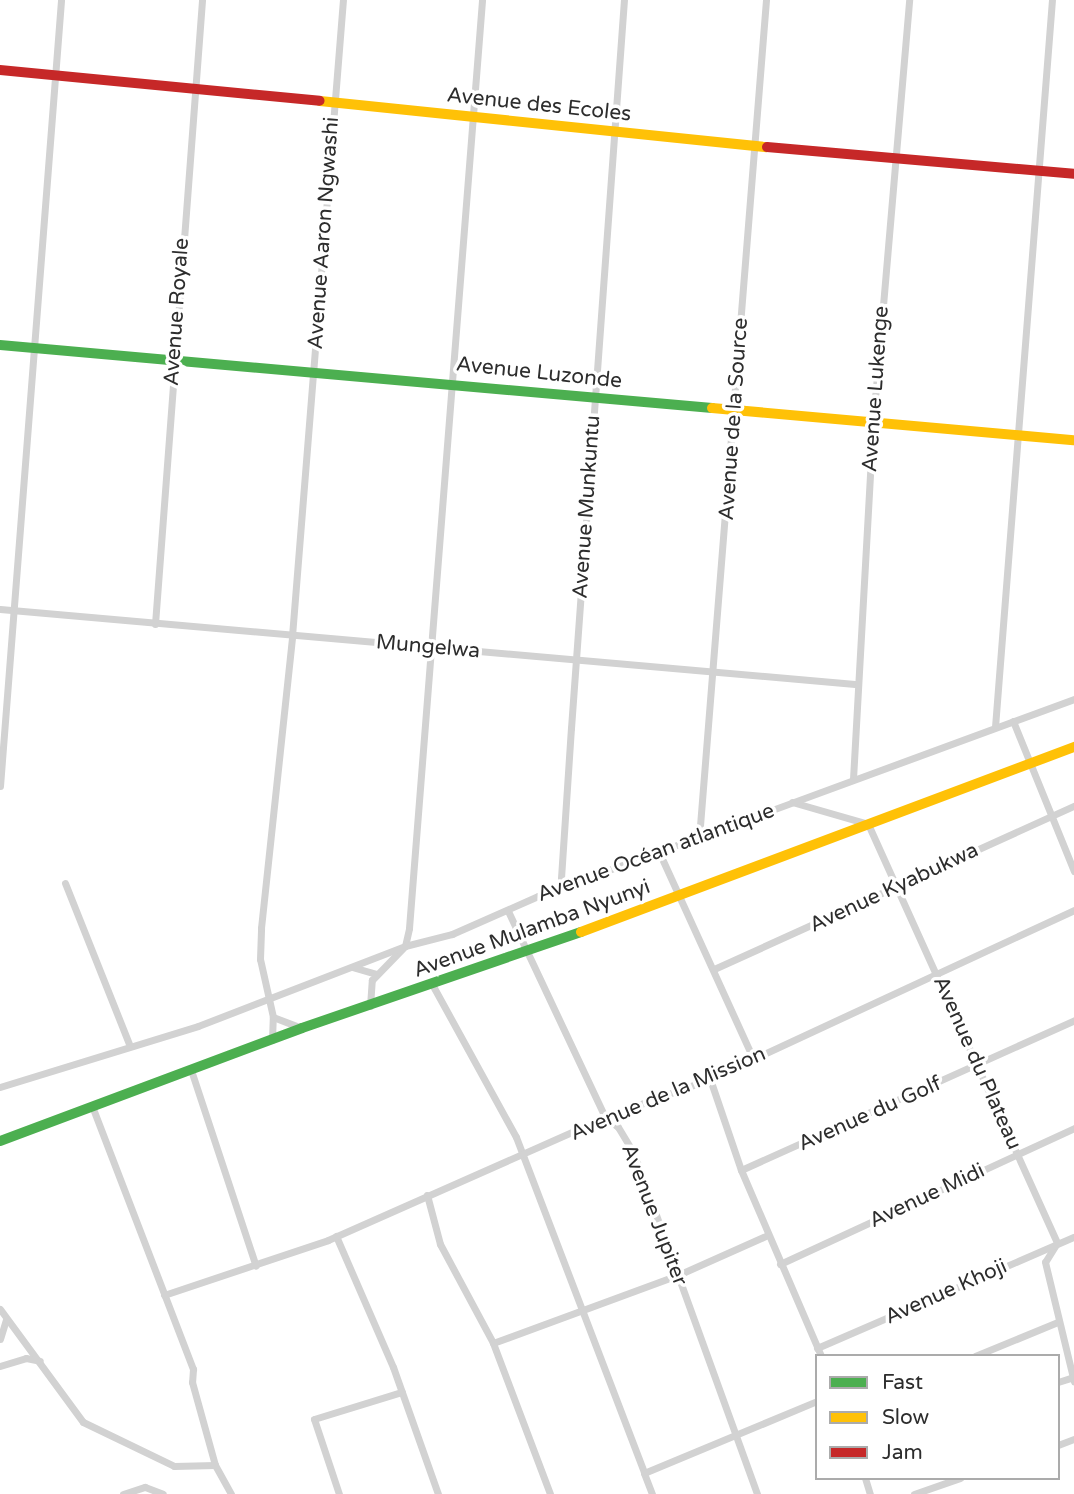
<!DOCTYPE html>
<html>
<head>
<meta charset="utf-8">
<style>
  body { margin:0 }
  #map { position:relative; width:1074px; height:1494px; overflow:hidden; background:#fff; font-family:"Varela Round",sans-serif }
  div>[style] { position:absolute }
  [style*='--x'] { left:calc(var(--x)*1px); top:calc(var(--y)*1px); width:calc(var(--w)*1px); rotate:calc(var(--a)*1deg) }
  .street>* { height:7px; margin:-3.5px; padding:0 3.5px; transform-origin:3.5px; border-radius:3.5px; background:#d2d2d2 }
  .fast>* { height:10px; margin:-5px; padding:0 5px; transform-origin:5px; border-radius:5px; background:#4caf50 }
  .slow>* { height:10px; margin:-5px; padding:0 5px; transform-origin:5px; border-radius:5px; background:#ffc107 }
  .jam>* { height:10px; margin:-5px; padding:0 5px; transform-origin:5px; border-radius:5px; background:#c62828 }
  span { translate:-50% -50%; white-space:nowrap; text-align:center; line-height:1.15; -webkit-text-stroke:7px #fff; paint-order:stroke }
  .street-label { font-size:21px; color:#2d2d2d }
  .legend { position:absolute; left:815px; top:1354px; width:245px; height:126px; box-sizing:border-box; background:#fff; border:2px solid #ababab; margin:0; padding:9px 12px; list-style:none; font-size:21px; color:#2d2d2d }
  .legend li { display:flex; align-items:center; gap:14px; height:35px }
  .legend b { width:35px; border:2px solid #ababab }
</style>
</head>
<body>
<div id="map">
  <div class="street">
    <div style="--x:0;--y:609;--w:858;--a:5.01"></div>
    <div style="--x:155;--y:624;--w:626;--a:-85.69"></div>
    <div style="--x:1013;--y:721;--w:162;--a:67.9"></div>
    <div style="--x:995;--y:727;--w:729;--a:-85.52"></div>
    <div style="--x:853;--y:779;--w:358;--a:-86.8"></div>
    <div style="--x:873;--y:422;--w:424;--a:-85.1"></div>
    <div style="--x:0;--y:786;--w:788;--a:-85.56"></div>
    <div style="--x:792;--y:802;--w:79;--a:16.1"></div>
    <div style="--x:868;--y:824;--w:460;--a:65.7"></div>
    <div style="--x:1057;--y:1243;--w:22;--a:122"></div>
    <div style="--x:1045;--y:1262;--w:123;--a:76.4"></div>
    <div style="--x:699;--y:838;--w:841;--a:-85.43"></div>
    <div style="--x:659;--y:852;--w:229;--a:65.5"></div>
    <div style="--x:65;--y:883;--w:175;--a:68.3"></div>
    <div style="--x:564;--y:887;--w:9;--a:-108"></div>
    <div style="--x:561;--y:878;--w:150;--a:-86.2"></div>
    <div style="--x:571;--y:728;--w:730;--a:-85.84"></div>
    <div style="--x:508;--y:911;--w:228;--a:64.8"></div>
    <div style="--x:605;--y:1117;--w:16;--a:38"></div>
    <div style="--x:618;--y:1127;--w:31;--a:59"></div>
    <div style="--x:634;--y:1154;--w:362;--a:70.1"></div>
    <div style="--x:352;--y:967;--w:25;--a:16"></div>
    <div style="--x:714;--y:969;--w:395;--a:-24.4"></div>
    <div style="--x:433;--y:986;--w:172;--a:61.2"></div>
    <div style="--x:516;--y:1137;--w:360;--a:69.1"></div>
    <div style="--x:370;--y:1006;--w:26;--a:-86"></div>
    <div style="--x:372;--y:980;--w:47;--a:-45.9"></div>
    <div style="--x:405;--y:946;--w:18;--a:-77"></div>
    <div style="--x:409;--y:928;--w:931;--a:-85.5"></div>
    <div style="--x:273;--y:1017;--w:31;--a:21"></div>
    <div style="--x:272;--y:1040;--w:23;--a:-88"></div>
    <div style="--x:273;--y:1017;--w:59;--a:-102.6"></div>
    <div style="--x:260;--y:959;--w:31;--a:-88"></div>
    <div style="--x:261;--y:928;--w:294;--a:-83.9"></div>
    <div style="--x:292;--y:636;--w:638;--a:-85.42"></div>
    <div style="--x:191;--y:1070;--w:206;--a:71.7"></div>
    <div style="--x:710;--y:1079;--w:96;--a:71.2"></div>
    <div style="--x:741;--y:1170;--w:202;--a:66.7"></div>
    <div style="--x:0;--y:1087;--w:207;--a:-17.1"></div>
    <div style="--x:198;--y:1026;--w:222;--a:-21.1"></div>
    <div style="--x:405;--y:946;--w:49;--a:-14.3"></div>
    <div style="--x:452;--y:934;--w:94;--a:-23.8"></div>
    <div style="--x:538;--y:896;--w:571;--a:-20.18"></div>
    <div style="--x:92;--y:1106;--w:282;--a:69"></div>
    <div style="--x:193;--y:1369;--w:13;--a:94"></div>
    <div style="--x:192;--y:1382;--w:86;--a:74.5"></div>
    <div style="--x:741;--y:1170;--w:365;--a:-24.2"></div>
    <div style="--x:427;--y:1195;--w:51;--a:75.1"></div>
    <div style="--x:440;--y:1244;--w:112;--a:61.8"></div>
    <div style="--x:493;--y:1343;--w:161;--a:69.3"></div>
    <div style="--x:336;--y:1236;--w:143;--a:66.5"></div>
    <div style="--x:393;--y:1367;--w:135;--a:70.5"></div>
    <div style="--x:780;--y:1264;--w:324;--a:-24.8"></div>
    <div style="--x:164;--y:1295;--w:173;--a:-18.5"></div>
    <div style="--x:328;--y:1240;--w:303;--a:-23.9"></div>
    <div style="--x:605;--y:1117;--w:112;--a:-19.9"></div>
    <div style="--x:710;--y:1079;--w:401;--a:-24.9"></div>
    <div style="--x:0;--y:1309;--w:140;--a:53.7"></div>
    <div style="--x:83;--y:1422;--w:101;--a:25.8"></div>
    <div style="--x:174;--y:1466;--w:41;--a:-1.4"></div>
    <div style="--x:215;--y:1465;--w:33;--a:61"></div>
    <div style="--x:0;--y:1339;--w:21;--a:-73"></div>
    <div style="--x:493;--y:1343;--w:197;--a:-20.2"></div>
    <div style="--x:678;--y:1275;--w:98;--a:-24"></div>
    <div style="--x:817;--y:1348;--w:280;--a:-23.4"></div>
    <div style="--x:975;--y:1356;--w:90;--a:-22.3"></div>
    <div style="--x:0;--y:1366;--w:27;--a:-17"></div>
    <div style="--x:26;--y:1358;--w:14;--a:12"></div>
    <div style="--x:1058;--y:1382;--w:16;--a:-18"></div>
    <div style="--x:1058;--y:1445;--w:17;--a:-21"></div>
    <div style="--x:865;--y:1478;--w:17;--a:73"></div>
    <div style="--x:123;--y:1494;--w:23;--a:-18"></div>
    <div style="--x:145;--y:1487;--w:19;--a:21"></div>
    <div style="--x:339;--y:1494;--w:79;--a:-108.4"></div>
    <div style="--x:314;--y:1419;--w:92;--a:-17.1"></div>
    <div style="--x:652;--y:1494;--w:22;--a:-111"></div>
    <div style="--x:644;--y:1473;--w:187;--a:-22.6"></div>
    <div style="--x:914;--y:1494;--w:49;--a:-19.2"></div>
  </div>
  <div class="fast">
    <div style="--x:0;--y:345;--w:715;--a:5.06"></div>
    <div style="--x:0;--y:1141;--w:322;--a:-20.5"></div>
    <div style="--x:302;--y:1028;--w:295;--a:-19"></div>
  </div>
  <div class="slow">
    <div style="--x:320;--y:101;--w:449;--a:5.9"></div>
    <div style="--x:712;--y:408;--w:363;--a:5.1"></div>
    <div style="--x:581;--y:932;--w:527;--a:-20.57"></div>
  </div>
  <div class="jam">
    <div style="--x:0;--y:70;--w:321;--a:5.5"></div>
    <div style="--x:767;--y:147;--w:308;--a:5"></div>
  </div>
  <div class="street-label">
    <span style="left:539px;top:105px;rotate:6deg">Avenue des Ecoles</span>
    <span style="left:324px;top:233px;rotate:-86deg">Avenue Aaron Ngwashi</span>
    <span style="left:177px;top:312px;rotate:-86deg">Avenue Royale</span>
    <span style="left:539px;top:373px;rotate:6deg">Avenue Luzonde</span>
    <span style="left:876px;top:389px;rotate:-86deg">Avenue Lukenge</span>
    <span style="left:734px;top:419px;rotate:-86deg">Avenue de la Source</span>
    <span style="left:587px;top:507px;rotate:-86deg">Avenue Munkuntu</span>
    <span style="left:428px;top:647px;rotate:5deg">Mungelwa</span>
    <span style="left:656px;top:853px;rotate:-20deg">Avenue Océan atlantique</span>
    <span style="left:894px;top:888px;rotate:-25deg">Avenue Kyabukwa</span>
    <span style="left:532px;top:929px;rotate:-20deg">Avenue Mulamba Nyunyi</span>
    <span style="left:977px;top:1063px;rotate:66deg">Avenue du Plateau</span>
    <span style="left:668px;top:1094px;rotate:-23deg">Avenue de la Mission</span>
    <span style="left:870px;top:1114px;rotate:-24deg">Avenue du Golf</span>
    <span style="left:927px;top:1196px;rotate:-25deg">Avenue Midi</span>
    <span style="left:654px;top:1215px;rotate:69deg">Avenue Jupiter</span>
    <span style="left:946px;top:1292px;rotate:-24deg">Avenue Khoji</span>
  </div>
  <ul class="legend">
  <li><b style="height:9px;background:#4caf50"></b>Fast</li>
  <li><b style="height:9px;background:#ffc107"></b>Slow</li>
  <li><b style="height:9px;background:#c62828"></b>Jam</li>
  </ul>
</div>
</body>
</html>
